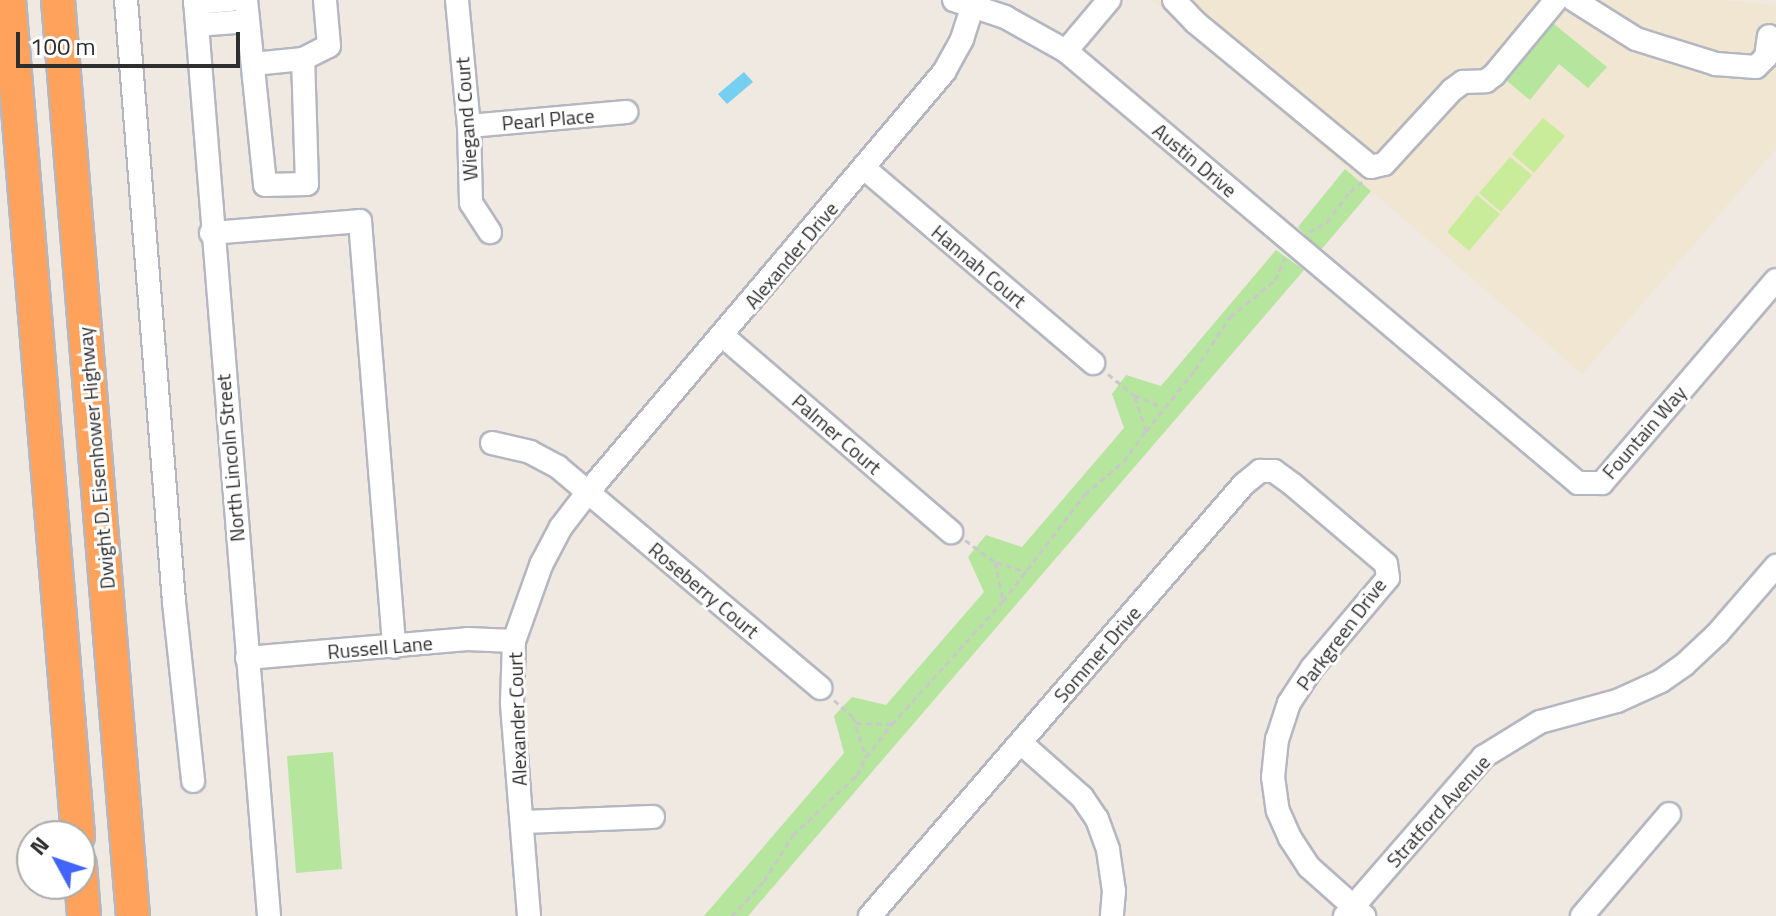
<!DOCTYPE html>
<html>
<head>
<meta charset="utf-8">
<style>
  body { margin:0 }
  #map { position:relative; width:1776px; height:916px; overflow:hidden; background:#efe9e1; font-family:"Titillium Web",sans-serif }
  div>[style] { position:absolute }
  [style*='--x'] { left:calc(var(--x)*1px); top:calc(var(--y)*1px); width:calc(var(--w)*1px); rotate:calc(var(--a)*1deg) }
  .education>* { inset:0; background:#f0e6d1 }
  .green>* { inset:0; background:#b6e59e }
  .pitch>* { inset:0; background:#c9ec9a }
  .water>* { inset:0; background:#75cff0 }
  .path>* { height:3px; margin-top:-1.5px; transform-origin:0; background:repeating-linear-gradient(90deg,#c9c9c9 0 6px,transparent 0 10px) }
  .roads { filter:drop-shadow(2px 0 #b4b7c1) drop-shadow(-2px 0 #b4b7c1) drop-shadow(0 2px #b4b7c1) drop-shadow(0 -2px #b4b7c1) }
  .minor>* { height:22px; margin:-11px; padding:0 11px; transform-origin:11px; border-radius:11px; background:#fff }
  .highway>* { height:32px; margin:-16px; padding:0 16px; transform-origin:16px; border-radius:16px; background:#ffa35c }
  span { translate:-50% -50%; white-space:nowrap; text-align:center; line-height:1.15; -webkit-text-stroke:6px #fff; paint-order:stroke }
  .street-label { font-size:20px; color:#2e2e2e }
  .north { position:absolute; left:16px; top:820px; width:80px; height:80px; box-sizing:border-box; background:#fff; border:2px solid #ababab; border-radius:50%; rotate:310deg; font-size:22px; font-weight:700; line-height:32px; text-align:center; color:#2e2e2e }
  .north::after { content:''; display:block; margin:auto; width:28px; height:36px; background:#4264fb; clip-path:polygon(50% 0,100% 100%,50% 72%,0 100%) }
  .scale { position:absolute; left:16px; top:32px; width:224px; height:36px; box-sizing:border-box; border:4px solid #2e2e2e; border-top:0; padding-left:10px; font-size:24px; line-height:28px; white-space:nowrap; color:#2e2e2e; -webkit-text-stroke:6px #fff; paint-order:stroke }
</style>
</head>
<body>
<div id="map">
  <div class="education">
    <div style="clip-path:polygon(1152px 0,1722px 0,1776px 5px,1776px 149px,1582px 374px)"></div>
  </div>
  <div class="green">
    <div style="clip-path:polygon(1549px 20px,1607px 67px,1588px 88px,1559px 64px,1530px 100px,1501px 76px)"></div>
    <div style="clip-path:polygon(1345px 169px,1371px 191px,1320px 251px,1298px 227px)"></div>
    <div style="clip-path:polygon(1276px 250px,1304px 270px,748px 916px,704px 916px,844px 753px,834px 716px,852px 697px,886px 705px,984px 592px,968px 557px,986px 535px,1022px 547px,1124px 428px,1112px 394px,1126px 375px,1161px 386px)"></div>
    <div style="clip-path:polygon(333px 752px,342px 869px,296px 873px,287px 756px)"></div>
  </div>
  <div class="pitch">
    <div style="clip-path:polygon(1543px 118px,1565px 136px,1534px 173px,1512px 154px)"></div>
    <div style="clip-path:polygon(1510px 157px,1532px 175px,1501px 212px,1479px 193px)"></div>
    <div style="clip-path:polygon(1477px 195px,1500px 214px,1469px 251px,1447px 232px)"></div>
  </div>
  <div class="water">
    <div style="clip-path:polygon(744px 72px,753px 82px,727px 104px,718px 94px)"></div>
  </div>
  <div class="path">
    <div style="--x:1309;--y:232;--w:21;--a:-29"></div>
    <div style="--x:1327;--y:222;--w:38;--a:-53"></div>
    <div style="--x:1350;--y:192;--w:17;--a:-40"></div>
    <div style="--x:1108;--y:374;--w:33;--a:39"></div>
    <div style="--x:1134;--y:395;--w:30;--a:23"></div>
    <div style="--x:1146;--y:431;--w:78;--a:-51.2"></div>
    <div style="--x:1195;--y:370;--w:64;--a:-56.6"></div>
    <div style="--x:1230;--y:317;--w:58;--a:-39.4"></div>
    <div style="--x:1275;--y:280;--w:24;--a:-66"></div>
    <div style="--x:965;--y:540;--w:37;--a:36"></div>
    <div style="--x:995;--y:562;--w:39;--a:78"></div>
    <div style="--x:996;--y:562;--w:32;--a:18"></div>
    <div style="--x:834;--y:700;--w:25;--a:42"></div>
    <div style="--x:853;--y:717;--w:42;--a:72"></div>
    <div style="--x:856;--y:723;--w:36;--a:2"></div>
    <div style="--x:732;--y:916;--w:47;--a:-47.6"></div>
    <div style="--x:764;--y:881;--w:54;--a:-57.8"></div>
    <div style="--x:793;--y:835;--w:88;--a:-43.2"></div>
    <div style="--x:857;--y:775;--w:20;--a:-63"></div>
    <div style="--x:866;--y:757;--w:42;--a:-51.8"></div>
    <div style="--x:892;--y:724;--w:166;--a:-47.9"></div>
    <div style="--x:1003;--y:601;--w:135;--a:-52.5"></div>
    <div style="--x:1085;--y:494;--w:51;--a:-40.2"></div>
    <div style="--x:1124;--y:461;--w:37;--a:-54"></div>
    <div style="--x:1146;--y:431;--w:38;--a:-108"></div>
  </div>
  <div class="roads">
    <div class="minor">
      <div style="--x:126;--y:0;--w:604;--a:85.44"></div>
      <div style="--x:174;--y:602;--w:180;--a:83.9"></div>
      <div style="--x:195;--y:0;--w:919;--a:85.38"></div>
      <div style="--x:246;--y:0;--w:186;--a:84.1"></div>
      <div style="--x:265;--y:185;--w:42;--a:-1.4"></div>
      <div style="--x:307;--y:184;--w:125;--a:-91.8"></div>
      <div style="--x:303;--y:59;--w:50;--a:174.3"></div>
      <div style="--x:457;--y:0;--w:127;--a:84.6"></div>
      <div style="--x:469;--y:126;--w:77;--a:88.5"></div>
      <div style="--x:471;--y:203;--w:35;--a:57"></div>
      <div style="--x:954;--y:0;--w:54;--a:18.4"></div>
      <div style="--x:1005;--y:17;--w:70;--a:29.1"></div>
      <div style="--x:1066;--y:51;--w:670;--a:40.16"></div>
      <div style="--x:1578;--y:483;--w:24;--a:0"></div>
      <div style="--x:1602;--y:483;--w:267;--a:-49.4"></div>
      <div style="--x:1174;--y:0;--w:30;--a:46"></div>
      <div style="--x:1195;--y:22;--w:228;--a:39.5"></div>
      <div style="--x:1371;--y:167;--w:13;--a:-13"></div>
      <div style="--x:1384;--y:164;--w:100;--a:-47.4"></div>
      <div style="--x:1452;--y:90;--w:14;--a:-36"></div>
      <div style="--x:1463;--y:82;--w:23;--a:-2"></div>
      <div style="--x:1486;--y:81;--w:10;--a:-37"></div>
      <div style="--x:1494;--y:75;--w:97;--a:-50.4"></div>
      <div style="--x:1574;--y:0;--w:73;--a:32.2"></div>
      <div style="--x:1636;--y:39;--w:84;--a:17.4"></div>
      <div style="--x:1716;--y:64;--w:40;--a:4.3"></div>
      <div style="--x:1756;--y:67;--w:14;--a:-45"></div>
      <div style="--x:1766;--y:57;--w:21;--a:-82"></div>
      <div style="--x:195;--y:3;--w:37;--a:-5"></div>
      <div style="--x:197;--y:25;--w:51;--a:-4.5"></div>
      <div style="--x:1066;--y:51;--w:67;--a:-49.9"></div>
      <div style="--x:303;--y:59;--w:29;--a:-27"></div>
      <div style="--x:329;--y:46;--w:46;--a:-95"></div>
      <div style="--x:469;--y:126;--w:158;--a:-5.1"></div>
      <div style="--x:864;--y:168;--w:301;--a:40.4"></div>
      <div style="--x:211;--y:233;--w:149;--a:-4.6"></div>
      <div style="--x:360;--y:221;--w:427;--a:85.4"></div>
      <div style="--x:723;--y:336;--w:301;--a:40.7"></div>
      <div style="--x:492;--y:443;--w:39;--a:13"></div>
      <div style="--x:530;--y:452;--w:32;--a:28"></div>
      <div style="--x:558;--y:467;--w:343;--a:40.1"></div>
      <div style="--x:247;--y:658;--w:221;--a:-4.9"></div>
      <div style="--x:467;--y:639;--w:47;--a:2.4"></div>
      <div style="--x:1021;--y:743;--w:81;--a:41.5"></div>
      <div style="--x:1082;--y:797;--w:27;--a:56"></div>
      <div style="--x:1097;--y:819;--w:33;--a:70"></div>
      <div style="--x:1108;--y:850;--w:41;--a:81.7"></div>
      <div style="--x:1114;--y:891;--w:25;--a:95"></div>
      <div style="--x:522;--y:822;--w:131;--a:-2.2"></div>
      <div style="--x:529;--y:916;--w:214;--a:-94.6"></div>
      <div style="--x:512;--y:703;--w:62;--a:-88.2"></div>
      <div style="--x:514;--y:641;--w:81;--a:-70.4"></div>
      <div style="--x:541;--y:565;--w:43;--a:-62.2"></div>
      <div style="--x:561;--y:527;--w:44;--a:-52.4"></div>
      <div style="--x:588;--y:492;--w:551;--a:-49.71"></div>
      <div style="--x:944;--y:72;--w:38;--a:-61"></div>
      <div style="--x:962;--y:39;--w:35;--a:-72"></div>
      <div style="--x:870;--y:916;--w:571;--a:-49.12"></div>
      <div style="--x:1244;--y:484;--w:21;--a:-39"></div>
      <div style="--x:1260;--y:471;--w:14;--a:0"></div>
      <div style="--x:1274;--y:471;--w:22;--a:36"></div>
      <div style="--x:1292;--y:484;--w:123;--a:40.4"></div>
      <div style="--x:1386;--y:564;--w:14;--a:82"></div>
      <div style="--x:1388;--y:578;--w:118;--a:130.2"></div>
      <div style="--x:1312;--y:668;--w:42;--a:123.3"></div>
      <div style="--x:1289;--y:703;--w:38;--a:108"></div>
      <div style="--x:1277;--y:739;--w:38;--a:96"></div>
      <div style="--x:1273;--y:777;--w:34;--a:82"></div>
      <div style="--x:1278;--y:811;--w:30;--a:66"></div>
      <div style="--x:1290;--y:838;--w:35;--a:57"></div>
      <div style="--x:1309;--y:867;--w:74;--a:41.7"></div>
      <div style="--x:1345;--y:916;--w:211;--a:-49"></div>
      <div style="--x:1483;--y:757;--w:67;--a:-31.6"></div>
      <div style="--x:1540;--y:722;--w:80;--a:-15.3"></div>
      <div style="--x:1617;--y:701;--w:48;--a:-24.4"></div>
      <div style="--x:1661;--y:681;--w:29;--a:-35"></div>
      <div style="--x:1685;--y:664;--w:45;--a:-43.2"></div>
      <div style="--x:1718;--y:633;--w:89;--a:-49.1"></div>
      <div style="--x:1582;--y:916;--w:134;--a:-49.5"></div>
    </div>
    <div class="highway">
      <div style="--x:9;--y:0;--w:839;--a:85.28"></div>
      <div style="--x:58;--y:0;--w:919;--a:85.32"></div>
      <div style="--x:80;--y:865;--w:51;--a:85.5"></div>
    </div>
  </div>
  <div class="street-label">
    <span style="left:466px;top:119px;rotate:-94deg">Wiegand Court</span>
    <span style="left:548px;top:119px;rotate:-5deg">Pearl Place</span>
    <span style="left:1195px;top:160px;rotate:40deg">Austin Drive</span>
    <span style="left:791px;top:255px;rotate:-50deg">Alexander Drive</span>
    <span style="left:979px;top:266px;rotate:40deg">Hannah Court</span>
    <span style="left:1644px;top:432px;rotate:-49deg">Fountain Way</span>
    <span style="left:837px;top:434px;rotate:41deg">Palmer Court</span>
    <span style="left:96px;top:458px;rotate:-95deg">Dwight D. Eisenhower Highway</span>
    <span style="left:230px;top:458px;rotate:-95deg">North Lincoln Street</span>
    <span style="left:704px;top:590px;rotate:40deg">Roseberry Court</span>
    <span style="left:1341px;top:634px;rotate:-53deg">Parkgreen Drive</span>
    <span style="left:380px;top:647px;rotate:-5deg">Russell Lane</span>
    <span style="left:1097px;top:654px;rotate:-49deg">Sommer Drive</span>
    <span style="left:517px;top:719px;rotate:-92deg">Alexander Court</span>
    <span style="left:1438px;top:811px;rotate:-48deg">Stratford Avenue</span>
  </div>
  <div class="north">N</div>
  <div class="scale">100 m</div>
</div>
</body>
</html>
